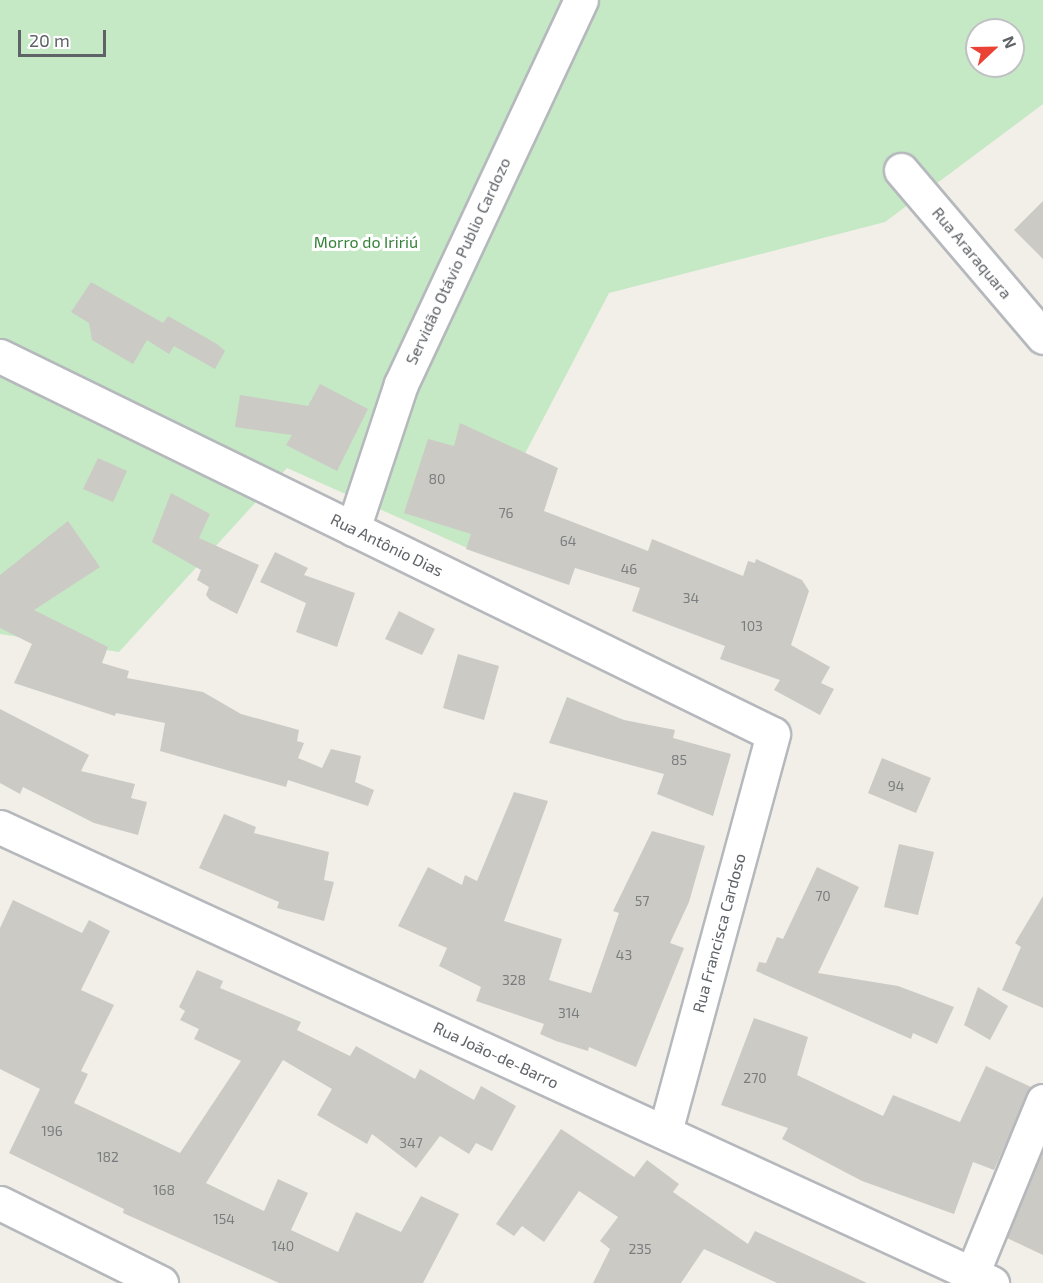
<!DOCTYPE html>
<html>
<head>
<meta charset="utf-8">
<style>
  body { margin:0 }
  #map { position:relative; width:1043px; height:1283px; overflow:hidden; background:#f1efe8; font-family:"Exo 2",sans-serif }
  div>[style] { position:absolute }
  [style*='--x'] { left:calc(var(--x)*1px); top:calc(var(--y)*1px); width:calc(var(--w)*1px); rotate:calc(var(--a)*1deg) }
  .green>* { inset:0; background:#c5e8c5 }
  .building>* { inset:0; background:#cccac5 }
  .roads { filter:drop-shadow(2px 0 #b5b8bc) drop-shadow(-2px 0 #b5b8bc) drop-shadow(0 2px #b5b8bc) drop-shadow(0 -2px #b5b8bc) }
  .minor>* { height:33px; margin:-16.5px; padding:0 16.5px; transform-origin:16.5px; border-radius:16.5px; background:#fff }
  span { translate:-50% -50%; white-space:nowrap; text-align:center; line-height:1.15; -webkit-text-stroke:6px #fff; paint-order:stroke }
  .number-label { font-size:14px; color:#7a7d7f }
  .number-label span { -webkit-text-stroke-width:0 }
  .park-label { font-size:16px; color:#348238 }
  .street-label { font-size:16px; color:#5f6368 }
  .north { position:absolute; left:965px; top:18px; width:60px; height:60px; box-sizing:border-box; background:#fff; border:2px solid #bfc1c3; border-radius:50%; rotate:68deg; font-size:16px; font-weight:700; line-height:24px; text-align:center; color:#5f6368 }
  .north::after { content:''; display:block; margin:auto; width:21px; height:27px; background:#ea4335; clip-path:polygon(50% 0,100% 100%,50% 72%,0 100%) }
  .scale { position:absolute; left:18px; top:30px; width:88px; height:27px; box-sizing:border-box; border:3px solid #5f6368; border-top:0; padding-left:8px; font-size:18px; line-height:21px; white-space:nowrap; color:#5f6368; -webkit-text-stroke:4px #fff; paint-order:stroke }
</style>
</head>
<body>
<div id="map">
  <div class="green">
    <div style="clip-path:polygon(evenodd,0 0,1043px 0,1043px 104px,885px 222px,609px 293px,474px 551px,287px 468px,119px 652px,0 634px,0 0,977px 30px,1013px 30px,1013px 66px,977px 66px,977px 30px)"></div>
  </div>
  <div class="building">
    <div style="clip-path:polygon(1043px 201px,1043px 259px,1014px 230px)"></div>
    <div style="clip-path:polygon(91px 282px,163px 323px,168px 316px,217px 344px,225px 351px,215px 369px,174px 346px,169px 354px,147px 340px,133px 364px,92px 340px,89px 323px,71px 312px)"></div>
    <div style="clip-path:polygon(320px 384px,368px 409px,337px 471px,286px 445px,292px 435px,235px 427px,240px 395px,308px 406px)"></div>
    <div style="clip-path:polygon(460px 423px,558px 468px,544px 511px,648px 551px,652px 539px,743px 576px,748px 561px,755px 563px,756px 559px,802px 580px,809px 591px,791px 645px,830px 667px,821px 683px,834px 689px,820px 715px,774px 690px,780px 680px,720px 659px,725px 646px,632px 611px,640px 588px,575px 568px,569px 585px,466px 549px,471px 534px,404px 513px,428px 439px,454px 446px)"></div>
    <div style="clip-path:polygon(98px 458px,127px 471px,113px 502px,83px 489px)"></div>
    <div style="clip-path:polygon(171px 493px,210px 514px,199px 538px,259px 565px,237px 614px,210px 600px,206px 595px,209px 587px,197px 580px,201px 570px,152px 542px)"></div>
    <div style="clip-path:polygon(68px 521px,100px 567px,34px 610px,108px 647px,102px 663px,129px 671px,127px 678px,203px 692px,241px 714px,299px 730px,297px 741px,304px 743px,298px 758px,322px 768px,331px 749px,361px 756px,355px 782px,374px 790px,368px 806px,288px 780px,286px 787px,160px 751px,165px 723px,116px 713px,115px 716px,14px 683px,32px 644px,0 628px,0 575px)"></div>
    <div style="clip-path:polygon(275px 552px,308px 568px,304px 575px,355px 593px,337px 647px,296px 632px,306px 603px,260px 582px)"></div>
    <div style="clip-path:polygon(399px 611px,435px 629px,422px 655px,385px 639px)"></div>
    <div style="clip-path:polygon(458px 654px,499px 666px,484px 720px,443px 708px)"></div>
    <div style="clip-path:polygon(567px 697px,624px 720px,675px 730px,673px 738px,731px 754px,713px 816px,657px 794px,664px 774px,549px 743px)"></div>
    <div style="clip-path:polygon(0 709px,89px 755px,81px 771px,135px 784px,131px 798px,147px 802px,138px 835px,94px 823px,23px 787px,20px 794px,0 783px)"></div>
    <div style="clip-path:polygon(882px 758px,931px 778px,916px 813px,868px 793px)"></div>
    <div style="clip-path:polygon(514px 792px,548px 801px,504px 921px,562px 939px,549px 980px,591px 993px,619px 913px,613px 911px,652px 831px,705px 846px,689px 902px,670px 943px,684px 948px,636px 1067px,589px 1047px,588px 1051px,556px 1041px,540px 1034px,544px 1024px,476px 1001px,481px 987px,439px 966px,447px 948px,398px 926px,428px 867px,462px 885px,465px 875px,477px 881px)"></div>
    <div style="clip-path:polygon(224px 814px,256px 827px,254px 833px,329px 852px,324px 880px,334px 882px,324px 921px,277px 908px,279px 902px,199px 868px)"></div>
    <div style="clip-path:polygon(899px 844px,934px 852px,918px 915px,884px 907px)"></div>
    <div style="clip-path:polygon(817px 867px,859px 887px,818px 973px,898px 986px,954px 1007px,937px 1044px,913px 1033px,911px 1039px,756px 971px,759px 962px,766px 963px,777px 937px,783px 939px)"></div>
    <div style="clip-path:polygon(1043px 896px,1043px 1008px,1002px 990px,1021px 947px,1015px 943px)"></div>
    <div style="clip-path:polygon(13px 900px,82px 933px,89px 920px,110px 931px,81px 990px,114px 1005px,81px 1071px,88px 1074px,74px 1103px,180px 1153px,241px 1061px,194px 1039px,199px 1029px,180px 1020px,185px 1011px,179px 1007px,197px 970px,223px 981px,220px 988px,301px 1022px,297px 1030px,350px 1056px,356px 1046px,415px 1079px,420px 1069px,474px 1100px,481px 1086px,516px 1106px,492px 1151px,476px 1143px,469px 1154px,440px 1136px,416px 1168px,372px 1134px,367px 1144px,317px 1115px,332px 1089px,283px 1060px,206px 1183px,264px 1211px,278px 1179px,308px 1193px,291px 1230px,338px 1252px,356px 1212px,401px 1232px,421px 1196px,459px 1214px,423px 1283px,279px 1283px,123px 1213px,124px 1209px,9px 1153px,40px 1089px,0 1069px,0 928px)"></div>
    <div style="clip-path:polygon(978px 987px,1008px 1006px,990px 1040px,964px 1025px)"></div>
    <div style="clip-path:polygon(754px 1018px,808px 1037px,797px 1075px,883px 1116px,893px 1095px,960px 1122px,986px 1066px,1031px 1087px,994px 1170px,973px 1162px,954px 1214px,862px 1181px,782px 1139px,788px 1128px,721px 1105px)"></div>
    <div style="clip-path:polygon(561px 1129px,634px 1177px,647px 1160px,679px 1184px,673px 1192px,748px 1244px,755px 1231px,867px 1283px,777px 1283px,704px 1249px,681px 1283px,593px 1283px,610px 1249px,600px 1241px,618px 1217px,579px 1191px,544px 1242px,522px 1226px,514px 1236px,496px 1224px)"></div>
    <div style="clip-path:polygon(1043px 1150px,1043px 1255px,1007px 1238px)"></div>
  </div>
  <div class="roads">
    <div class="minor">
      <div style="--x:901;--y:170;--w:219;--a:49.6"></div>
      <div style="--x:0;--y:356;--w:860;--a:26.06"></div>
      <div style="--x:773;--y:734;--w:412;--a:105.2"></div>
      <div style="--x:353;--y:529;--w:153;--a:-71.7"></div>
      <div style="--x:401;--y:384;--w:424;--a:-64.9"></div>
      <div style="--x:0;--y:827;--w:1092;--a:24.69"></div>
      <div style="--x:0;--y:1203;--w:180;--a:26.4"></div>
      <div style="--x:972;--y:1274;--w:187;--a:-67.7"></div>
    </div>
  </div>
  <div class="number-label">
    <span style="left:437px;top:479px">80</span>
    <span style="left:506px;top:513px">76</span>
    <span style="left:568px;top:541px">64</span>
    <span style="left:629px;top:569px">46</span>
    <span style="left:691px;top:598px">34</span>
    <span style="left:752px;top:626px">103</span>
    <span style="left:679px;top:760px">85</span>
    <span style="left:896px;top:786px">94</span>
    <span style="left:823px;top:896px">70</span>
    <span style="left:642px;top:901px">57</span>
    <span style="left:624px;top:955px">43</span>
    <span style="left:514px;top:980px">328</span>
    <span style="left:569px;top:1013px">314</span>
    <span style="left:755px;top:1078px">270</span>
    <span style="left:52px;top:1131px">196</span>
    <span style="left:411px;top:1143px">347</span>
    <span style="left:108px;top:1157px">182</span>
    <span style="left:164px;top:1190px">168</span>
    <span style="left:224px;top:1219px">154</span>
    <span style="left:283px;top:1246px">140</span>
    <span style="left:640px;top:1249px">235</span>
  </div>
  <div class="park-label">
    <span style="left:366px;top:242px">Morro do Iririú</span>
  </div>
  <div class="street-label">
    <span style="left:972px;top:253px;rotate:50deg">Rua Araraquara</span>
    <span style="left:458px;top:261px;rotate:-65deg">Servidão Otávio Publio Cardozo</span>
    <span style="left:387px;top:545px;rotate:26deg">Rua Antônio Dias</span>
    <span style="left:719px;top:933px;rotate:-75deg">Rua Francisca Cardoso</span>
    <span style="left:496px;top:1055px;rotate:25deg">Rua João-de-Barro</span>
  </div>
  <div class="north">N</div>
  <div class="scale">20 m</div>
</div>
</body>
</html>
